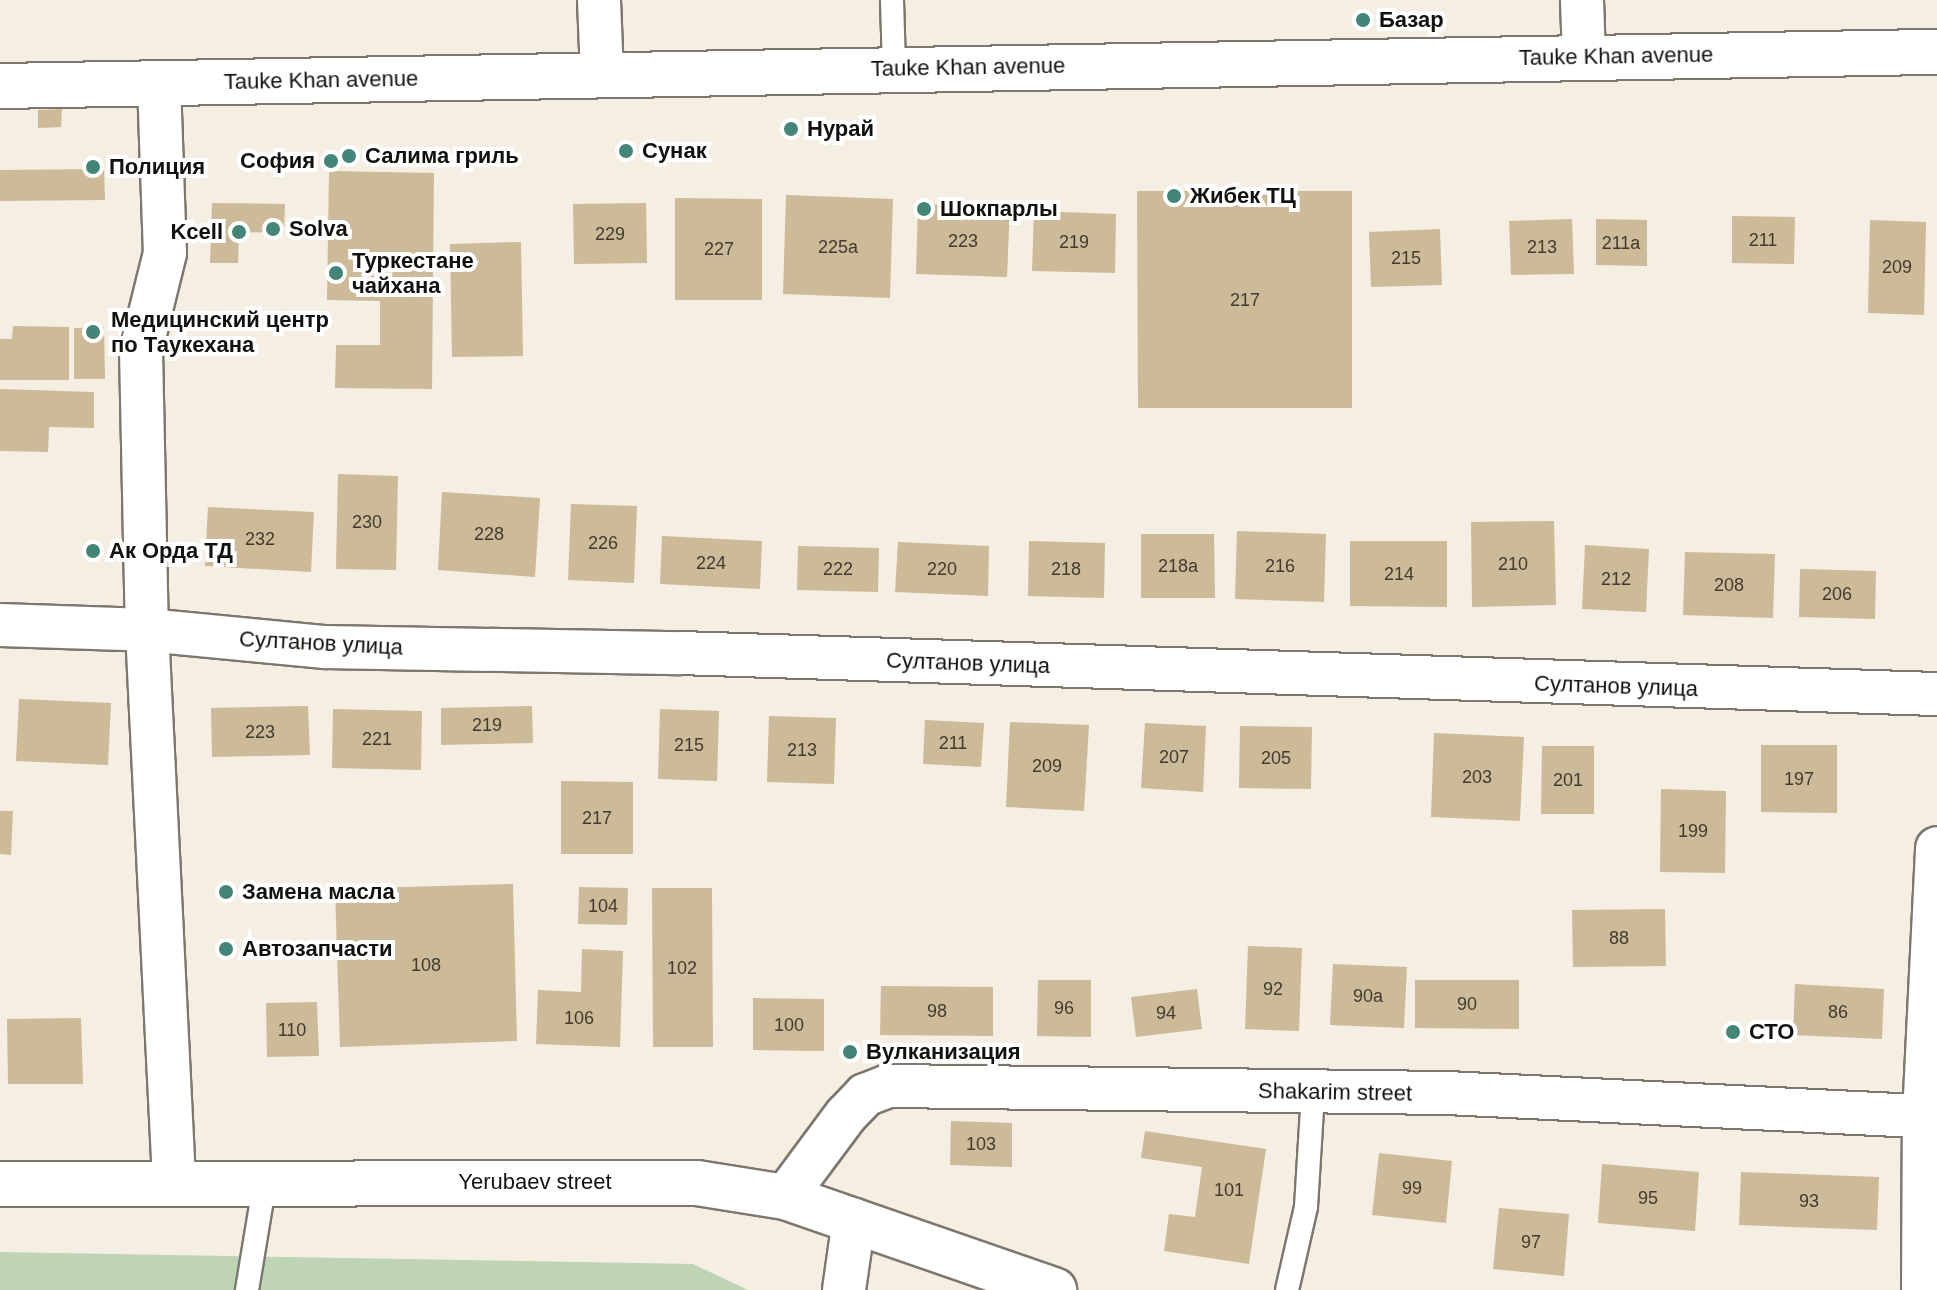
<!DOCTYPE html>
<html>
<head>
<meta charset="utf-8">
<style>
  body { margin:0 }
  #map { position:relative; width:1937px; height:1290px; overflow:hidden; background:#f4eee3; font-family:Helvetica,sans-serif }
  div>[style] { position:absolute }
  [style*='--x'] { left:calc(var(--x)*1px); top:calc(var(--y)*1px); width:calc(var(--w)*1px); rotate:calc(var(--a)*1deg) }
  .green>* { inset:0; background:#bed4b4 }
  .building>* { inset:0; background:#ccba98 }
  .roads { filter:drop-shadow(2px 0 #7d776e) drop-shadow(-2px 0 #7d776e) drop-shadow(0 2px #7d776e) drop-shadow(0 -2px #7d776e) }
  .service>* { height:22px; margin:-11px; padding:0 11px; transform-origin:11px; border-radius:11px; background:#fff }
  .minor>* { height:42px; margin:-21px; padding:0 21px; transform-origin:21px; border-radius:21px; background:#fff }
  .tertiary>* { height:44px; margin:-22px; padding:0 22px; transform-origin:22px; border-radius:22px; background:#fff }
  .secondary>* { height:44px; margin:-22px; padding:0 22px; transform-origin:22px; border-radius:22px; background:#fff }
  .dots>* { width:22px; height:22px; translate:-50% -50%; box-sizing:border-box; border:4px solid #fff; border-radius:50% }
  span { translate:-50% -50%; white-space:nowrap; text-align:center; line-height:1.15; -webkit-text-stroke:8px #fff; paint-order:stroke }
  .number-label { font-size:18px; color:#413b30 }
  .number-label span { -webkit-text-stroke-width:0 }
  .poi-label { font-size:22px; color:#13110d; font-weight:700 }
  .left { translate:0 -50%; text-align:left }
  .right { translate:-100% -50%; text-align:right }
  .street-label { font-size:22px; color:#13110d }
</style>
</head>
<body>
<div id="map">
  <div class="green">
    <div style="clip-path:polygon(0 1252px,693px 1264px,748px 1290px,0 1290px)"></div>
  </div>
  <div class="building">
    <div style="clip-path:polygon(62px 109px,61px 127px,38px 128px,38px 110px)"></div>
    <div style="clip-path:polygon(104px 169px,105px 200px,0 201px,0 170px)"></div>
    <div style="clip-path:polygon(329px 171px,434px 173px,432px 389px,335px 388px,336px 345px,380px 345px,380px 301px,327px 300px)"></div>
    <div style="clip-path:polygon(1137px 191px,1352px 191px,1352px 408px,1138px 408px)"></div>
    <div style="clip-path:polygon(786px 195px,893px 199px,890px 298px,783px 294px)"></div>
    <div style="clip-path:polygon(675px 198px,762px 199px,762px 300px,675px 300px)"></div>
    <div style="clip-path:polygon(212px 203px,285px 204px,284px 233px,239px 232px,238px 263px,210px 263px)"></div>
    <div style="clip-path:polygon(646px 203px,647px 263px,574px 264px,573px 204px)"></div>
    <div style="clip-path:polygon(918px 204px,1010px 207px,1007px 277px,916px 274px)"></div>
    <div style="clip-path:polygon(1034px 211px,1116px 214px,1115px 273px,1032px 271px)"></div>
    <div style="clip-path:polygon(1732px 216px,1795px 217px,1794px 264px,1732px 263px)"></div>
    <div style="clip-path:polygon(1572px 219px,1574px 274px,1511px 275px,1509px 221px)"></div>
    <div style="clip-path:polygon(1596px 219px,1647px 220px,1647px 266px,1596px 265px)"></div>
    <div style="clip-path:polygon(1870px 220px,1926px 222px,1924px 315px,1868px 313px)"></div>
    <div style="clip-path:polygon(1440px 229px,1442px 285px,1371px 287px,1369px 232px)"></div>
    <div style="clip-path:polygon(521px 242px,523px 356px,452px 357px,450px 244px)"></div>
    <div style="clip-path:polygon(13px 326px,69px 327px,69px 380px,0 380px,0 339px,12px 339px)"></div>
    <div style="clip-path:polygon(104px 327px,105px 379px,74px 379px,74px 328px)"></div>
    <div style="clip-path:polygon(0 389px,94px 392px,94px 428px,49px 427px,48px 452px,0 451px)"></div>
    <div style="clip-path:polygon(338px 474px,398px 476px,396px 570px,336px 569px)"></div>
    <div style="clip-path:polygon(442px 492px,540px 498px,535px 577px,438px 570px)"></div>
    <div style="clip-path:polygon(571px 504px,637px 506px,634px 583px,568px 580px)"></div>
    <div style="clip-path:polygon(208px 507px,314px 512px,311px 572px,205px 566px)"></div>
    <div style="clip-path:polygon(1554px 521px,1556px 605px,1472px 607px,1471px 522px)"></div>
    <div style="clip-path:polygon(1237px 531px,1326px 534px,1324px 602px,1235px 599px)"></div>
    <div style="clip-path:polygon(1141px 534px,1214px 534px,1215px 598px,1141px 598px)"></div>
    <div style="clip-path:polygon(662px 536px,762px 541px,760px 589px,660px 584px)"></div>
    <div style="clip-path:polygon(1029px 541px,1105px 543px,1104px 598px,1028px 596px)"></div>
    <div style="clip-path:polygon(1350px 541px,1447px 541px,1447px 607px,1350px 606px)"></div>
    <div style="clip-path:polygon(898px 542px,989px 546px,988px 596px,895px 592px)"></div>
    <div style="clip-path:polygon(1585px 545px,1649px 549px,1646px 612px,1582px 609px)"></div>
    <div style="clip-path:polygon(798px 546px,879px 548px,878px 592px,797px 590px)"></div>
    <div style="clip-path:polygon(1685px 552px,1775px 554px,1773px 618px,1683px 615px)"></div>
    <div style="clip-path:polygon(1800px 569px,1876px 571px,1875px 619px,1799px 617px)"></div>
    <div style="clip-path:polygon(19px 699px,111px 703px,108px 765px,16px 761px)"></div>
    <div style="clip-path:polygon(308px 706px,310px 755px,212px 757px,211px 708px)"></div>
    <div style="clip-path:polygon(532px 706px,533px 743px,441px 745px,441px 708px)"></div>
    <div style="clip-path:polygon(333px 709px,422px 711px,421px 770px,332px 768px)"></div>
    <div style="clip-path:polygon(660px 709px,719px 711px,717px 781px,658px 779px)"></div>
    <div style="clip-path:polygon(769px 716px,836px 718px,834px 784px,767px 782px)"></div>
    <div style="clip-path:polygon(925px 720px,984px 723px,981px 767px,923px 764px)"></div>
    <div style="clip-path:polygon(1010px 722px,1089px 725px,1084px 811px,1006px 807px)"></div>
    <div style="clip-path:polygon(1145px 723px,1206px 726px,1203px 792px,1141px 788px)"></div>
    <div style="clip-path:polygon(1240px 726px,1312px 727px,1311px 789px,1239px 788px)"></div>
    <div style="clip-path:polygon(1434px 733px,1524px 737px,1520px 821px,1431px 817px)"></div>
    <div style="clip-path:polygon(1761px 745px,1837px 745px,1837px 813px,1761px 812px)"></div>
    <div style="clip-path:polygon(1542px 746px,1594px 746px,1594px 814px,1541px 814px)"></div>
    <div style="clip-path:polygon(561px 781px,633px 782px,633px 854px,561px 854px)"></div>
    <div style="clip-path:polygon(1661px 789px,1726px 791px,1725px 873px,1660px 872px)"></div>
    <div style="clip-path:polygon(0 811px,13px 811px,11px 855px,0 854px)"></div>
    <div style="clip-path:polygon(513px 884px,517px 1041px,340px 1047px,335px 889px)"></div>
    <div style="clip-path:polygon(579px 887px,628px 888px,627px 925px,578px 924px)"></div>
    <div style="clip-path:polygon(652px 888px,712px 888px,713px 1047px,653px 1047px)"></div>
    <div style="clip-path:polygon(1665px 909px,1666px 966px,1573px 967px,1572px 910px)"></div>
    <div style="clip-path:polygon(1248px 946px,1302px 948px,1299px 1031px,1245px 1029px)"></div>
    <div style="clip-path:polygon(582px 949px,623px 951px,620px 1047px,536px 1044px,538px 990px,581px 992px)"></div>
    <div style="clip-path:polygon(1333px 964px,1407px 967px,1404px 1028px,1330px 1025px)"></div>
    <div style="clip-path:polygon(1038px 980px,1091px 980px,1091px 1037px,1037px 1036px)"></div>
    <div style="clip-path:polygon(1415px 980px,1519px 980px,1519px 1029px,1415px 1028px)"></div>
    <div style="clip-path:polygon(1795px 984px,1884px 989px,1882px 1039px,1793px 1035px)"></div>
    <div style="clip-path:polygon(881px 986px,993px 987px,993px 1036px,880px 1035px)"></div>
    <div style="clip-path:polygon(1197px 989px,1202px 1029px,1136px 1037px,1131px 997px)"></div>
    <div style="clip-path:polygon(753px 998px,824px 999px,824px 1051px,753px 1050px)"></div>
    <div style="clip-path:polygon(317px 1002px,319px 1056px,267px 1057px,266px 1003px)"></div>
    <div style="clip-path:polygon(81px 1018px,83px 1084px,8px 1084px,7px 1019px)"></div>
    <div style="clip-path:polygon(951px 1121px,1012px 1123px,1012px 1167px,950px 1165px)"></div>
    <div style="clip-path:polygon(1145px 1131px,1266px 1149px,1249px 1264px,1164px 1251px,1169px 1214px,1195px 1217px,1202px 1167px,1141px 1158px)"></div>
    <div style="clip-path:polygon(1379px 1153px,1452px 1161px,1446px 1223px,1372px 1215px)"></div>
    <div style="clip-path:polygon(1602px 1164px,1699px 1172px,1695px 1231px,1598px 1223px)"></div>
    <div style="clip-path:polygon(1741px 1172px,1879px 1177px,1877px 1230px,1739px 1225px)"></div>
    <div style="clip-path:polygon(1499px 1208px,1569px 1214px,1564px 1276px,1493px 1269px)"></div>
  </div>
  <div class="roads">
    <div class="service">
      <div style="--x:892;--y:0;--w:68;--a:88.3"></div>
      <div style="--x:247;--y:1290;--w:110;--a:-80.6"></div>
      <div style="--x:1287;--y:1290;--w:85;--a:-77.1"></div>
      <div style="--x:1306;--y:1207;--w:116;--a:-86.5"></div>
    </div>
    <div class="minor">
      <div style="--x:599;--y:0;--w:74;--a:87.7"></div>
      <div style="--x:1582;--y:0;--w:56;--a:88"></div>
      <div style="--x:159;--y:83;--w:170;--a:88"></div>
      <div style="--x:165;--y:253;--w:100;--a:103.9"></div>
      <div style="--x:141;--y:350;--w:280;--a:88.8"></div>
      <div style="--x:147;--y:630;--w:552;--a:87.19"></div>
      <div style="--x:0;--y:625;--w:147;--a:1.9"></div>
      <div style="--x:147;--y:630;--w:179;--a:5.5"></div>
      <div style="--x:325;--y:647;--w:355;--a:1"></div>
      <div style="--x:680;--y:653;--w:1258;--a:1.87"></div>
      <div style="--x:785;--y:1197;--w:102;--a:-53.4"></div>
      <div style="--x:846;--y:1115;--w:28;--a:-46"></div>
      <div style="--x:865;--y:1095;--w:26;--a:-21"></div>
      <div style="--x:889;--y:1086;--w:558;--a:0.72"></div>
      <div style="--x:1447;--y:1093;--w:491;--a:2.8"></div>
      <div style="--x:844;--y:1290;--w:71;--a:-81.9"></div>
      <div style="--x:1923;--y:1290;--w:174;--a:-89.7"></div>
      <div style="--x:1924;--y:1116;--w:268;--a:-87.2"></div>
    </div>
    <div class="tertiary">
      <div style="--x:0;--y:86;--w:1937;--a:-1.01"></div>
    </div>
    <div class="secondary">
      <div style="--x:0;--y:1184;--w:697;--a:-0.08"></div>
      <div style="--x:697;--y:1183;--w:89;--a:9"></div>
      <div style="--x:785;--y:1197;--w:285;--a:19.1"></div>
    </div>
  </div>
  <div class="dots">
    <div style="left:1363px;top:20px;background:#438576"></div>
    <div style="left:791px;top:129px;background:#438576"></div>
    <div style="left:626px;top:151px;background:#438576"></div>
    <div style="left:349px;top:156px;background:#438576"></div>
    <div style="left:331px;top:161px;background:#438576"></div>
    <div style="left:93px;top:167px;background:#438576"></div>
    <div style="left:1174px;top:196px;background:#438576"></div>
    <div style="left:924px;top:209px;background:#438576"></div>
    <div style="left:273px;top:229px;background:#438576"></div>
    <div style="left:239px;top:232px;background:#438576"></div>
    <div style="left:336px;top:273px;background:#438576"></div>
    <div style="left:93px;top:332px;background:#438576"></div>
    <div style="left:93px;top:551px;background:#438576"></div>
    <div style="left:226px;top:892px;background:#438576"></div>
    <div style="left:226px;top:949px;background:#438576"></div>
    <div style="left:1733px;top:1032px;background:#438576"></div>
    <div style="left:850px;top:1052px;background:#438576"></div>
  </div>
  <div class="number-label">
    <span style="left:610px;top:234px">229</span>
    <span style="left:1763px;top:240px">211</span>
    <span style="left:963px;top:241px">223</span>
    <span style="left:1074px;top:242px">219</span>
    <span style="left:1621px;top:243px">211а</span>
    <span style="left:838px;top:247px">225а</span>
    <span style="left:1542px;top:247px">213</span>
    <span style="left:719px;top:249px">227</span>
    <span style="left:1406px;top:258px">215</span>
    <span style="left:1897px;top:267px">209</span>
    <span style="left:1245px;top:300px">217</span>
    <span style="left:367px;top:522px">230</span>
    <span style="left:489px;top:534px">228</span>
    <span style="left:260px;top:539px">232</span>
    <span style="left:603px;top:543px">226</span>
    <span style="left:711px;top:563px">224</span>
    <span style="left:1513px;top:564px">210</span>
    <span style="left:1178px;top:566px">218а</span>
    <span style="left:1280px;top:566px">216</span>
    <span style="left:838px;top:569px">222</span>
    <span style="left:942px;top:569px">220</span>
    <span style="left:1066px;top:569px">218</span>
    <span style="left:1399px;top:574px">214</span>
    <span style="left:1616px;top:579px">212</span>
    <span style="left:1729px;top:585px">208</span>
    <span style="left:1837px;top:594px">206</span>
    <span style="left:487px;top:725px">219</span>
    <span style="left:260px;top:732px">223</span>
    <span style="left:377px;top:739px">221</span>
    <span style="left:953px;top:743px">211</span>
    <span style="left:689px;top:745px">215</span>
    <span style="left:802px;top:750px">213</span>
    <span style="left:1174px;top:757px">207</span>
    <span style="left:1276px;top:758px">205</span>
    <span style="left:1047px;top:766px">209</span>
    <span style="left:1477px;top:777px">203</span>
    <span style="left:1799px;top:779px">197</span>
    <span style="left:1568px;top:780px">201</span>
    <span style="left:597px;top:818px">217</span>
    <span style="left:1693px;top:831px">199</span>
    <span style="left:603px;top:906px">104</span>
    <span style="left:1619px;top:938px">88</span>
    <span style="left:426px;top:965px">108</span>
    <span style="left:682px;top:968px">102</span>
    <span style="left:1273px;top:989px">92</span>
    <span style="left:1368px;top:996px">90а</span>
    <span style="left:1467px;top:1004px">90</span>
    <span style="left:1064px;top:1008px">96</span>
    <span style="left:937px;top:1011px">98</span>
    <span style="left:1838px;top:1012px">86</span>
    <span style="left:1166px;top:1013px">94</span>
    <span style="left:579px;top:1018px">106</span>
    <span style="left:789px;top:1025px">100</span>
    <span style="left:292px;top:1030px">110</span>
    <span style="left:981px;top:1144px">103</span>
    <span style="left:1412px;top:1188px">99</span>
    <span style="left:1229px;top:1190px">101</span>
    <span style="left:1648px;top:1198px">95</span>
    <span style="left:1809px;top:1201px">93</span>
    <span style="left:1531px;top:1242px">97</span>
  </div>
  <div class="poi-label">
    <span class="left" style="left:1379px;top:20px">Базар</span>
    <span class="left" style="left:807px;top:129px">Нурай</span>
    <span class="left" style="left:642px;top:151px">Сунак</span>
    <span class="left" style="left:365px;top:156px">Салима гриль</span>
    <span class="right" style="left:315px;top:161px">София</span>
    <span class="left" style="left:109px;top:167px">Полиция</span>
    <span class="left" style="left:1190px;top:196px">Жибек ТЦ</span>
    <span class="left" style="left:940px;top:209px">Шокпарлы</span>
    <span class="left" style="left:289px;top:229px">Solva</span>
    <span class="right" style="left:223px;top:232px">Kcell</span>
    <span class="left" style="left:352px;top:273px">Туркестане<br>чайхана</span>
    <span class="left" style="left:111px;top:332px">Медицинский центр<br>по Таукехана</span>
    <span class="left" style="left:109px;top:551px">Ак Орда ТД</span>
    <span class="left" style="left:242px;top:892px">Замена масла</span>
    <span class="left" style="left:242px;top:949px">Автозапчасти</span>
    <span class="left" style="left:1749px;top:1032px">СТО</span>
    <span class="left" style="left:866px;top:1052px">Вулканизация</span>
  </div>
  <div class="street-label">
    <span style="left:1616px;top:56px;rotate:-1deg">Tauke Khan avenue</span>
    <span style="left:968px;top:67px;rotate:-1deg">Tauke Khan avenue</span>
    <span style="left:321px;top:80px;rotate:-1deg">Tauke Khan avenue</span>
    <span style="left:321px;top:643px;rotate:3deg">Султанов улица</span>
    <span style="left:968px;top:663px;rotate:2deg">Султанов улица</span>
    <span style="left:1616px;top:686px;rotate:2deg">Султанов улица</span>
    <span style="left:1335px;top:1092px;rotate:1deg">Shakarim street</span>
    <span style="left:535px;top:1182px">Yerubaev street</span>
  </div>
</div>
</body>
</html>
